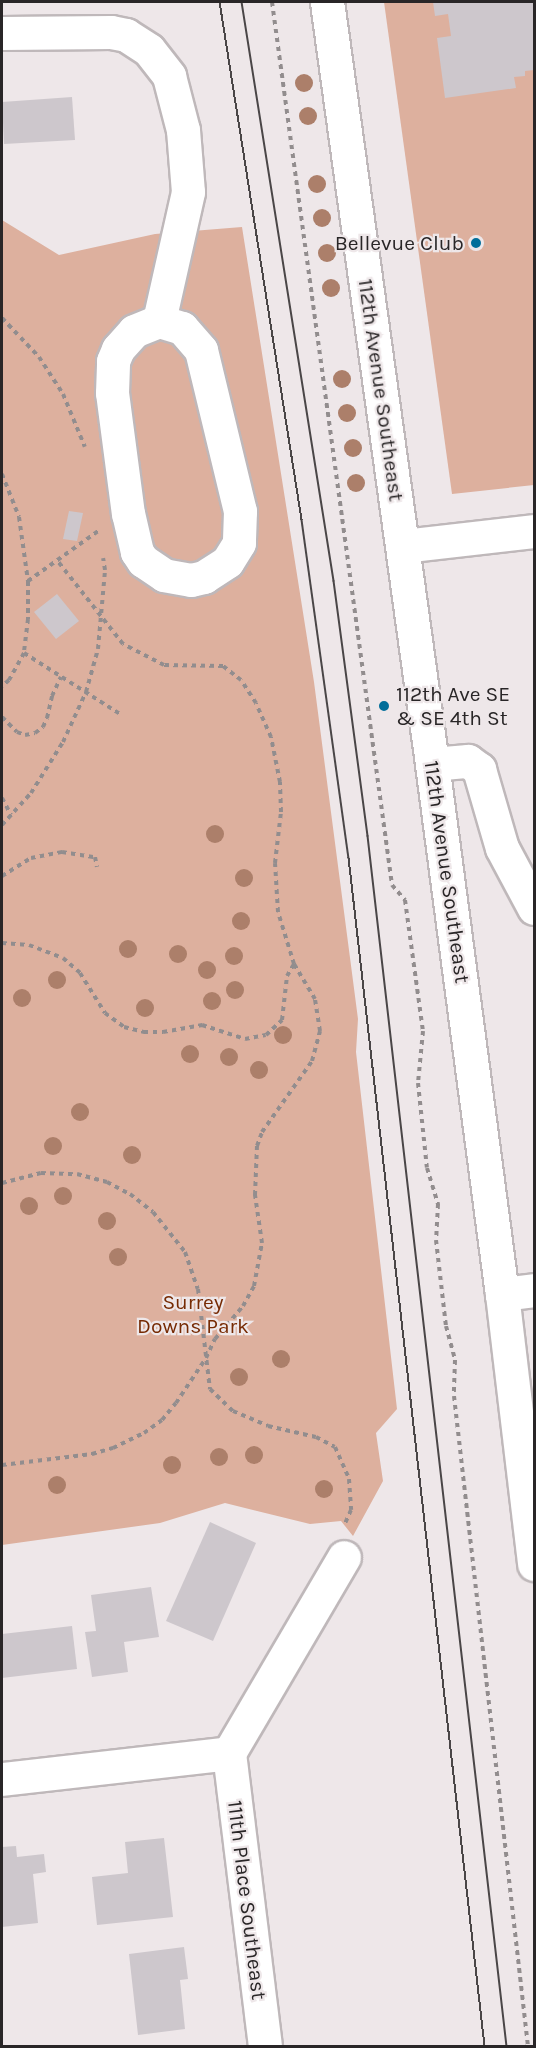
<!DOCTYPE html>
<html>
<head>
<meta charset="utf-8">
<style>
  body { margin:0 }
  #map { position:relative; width:536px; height:2048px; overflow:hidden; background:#eee7e9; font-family:Karla,sans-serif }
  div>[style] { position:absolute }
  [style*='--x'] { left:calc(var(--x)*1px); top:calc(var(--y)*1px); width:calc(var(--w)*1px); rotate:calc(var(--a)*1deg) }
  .green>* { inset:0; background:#ddb09e }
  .building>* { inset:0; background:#cdc7cc }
  .path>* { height:4px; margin-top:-2px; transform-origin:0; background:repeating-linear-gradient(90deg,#928d8e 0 4.5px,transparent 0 9px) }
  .roads { filter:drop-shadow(2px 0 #bfb8ba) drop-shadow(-2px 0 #bfb8ba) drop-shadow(0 2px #bfb8ba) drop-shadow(0 -2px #bfb8ba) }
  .minor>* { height:33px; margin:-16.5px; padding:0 16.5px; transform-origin:16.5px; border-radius:16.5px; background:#fff }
  .major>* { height:33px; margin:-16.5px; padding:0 16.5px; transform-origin:16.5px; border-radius:16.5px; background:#fff }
  .tram>* { height:1.5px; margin:-0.75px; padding:0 0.75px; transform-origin:0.75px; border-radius:0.75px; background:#4a4647 }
  .trees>* { width:18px; height:18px; margin:-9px; border-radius:50%; background:#ac7f6a }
  .dots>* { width:16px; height:16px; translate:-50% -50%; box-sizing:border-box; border:3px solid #eee7e9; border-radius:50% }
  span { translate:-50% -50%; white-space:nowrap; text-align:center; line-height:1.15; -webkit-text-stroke:4.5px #eee7e9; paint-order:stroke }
  .poi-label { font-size:21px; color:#292627 }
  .right { translate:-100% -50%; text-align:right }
  .left { translate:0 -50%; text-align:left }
  .street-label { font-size:21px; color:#292627 }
  .park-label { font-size:21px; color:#762a03 }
  .frame { position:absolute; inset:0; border:3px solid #292627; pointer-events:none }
</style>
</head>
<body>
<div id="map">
  <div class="green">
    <div style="clip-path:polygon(384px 2px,534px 2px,534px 485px,452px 494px)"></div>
    <div style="clip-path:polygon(2px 220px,59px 255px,155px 234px,242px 227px,314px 682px,358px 1019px,356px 1052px,397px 1409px,376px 1433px,383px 1481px,353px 1536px,341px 1521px,310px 1524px,225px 1503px,160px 1523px,2px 1545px)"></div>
  </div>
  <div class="building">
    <div style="clip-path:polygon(433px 2px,534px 2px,534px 70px,525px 71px,525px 76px,514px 77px,516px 88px,445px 98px,437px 38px,451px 36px,448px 14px,435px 16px)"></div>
    <div style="clip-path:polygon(72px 97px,75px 140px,4px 144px,2px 102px)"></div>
    <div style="clip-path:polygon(69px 511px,83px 513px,77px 541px,63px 539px)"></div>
    <div style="clip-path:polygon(57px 594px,79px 621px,56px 639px,34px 612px)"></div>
    <div style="clip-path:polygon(210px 1522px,256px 1543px,213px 1641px,166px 1621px)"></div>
    <div style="clip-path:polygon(151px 1587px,159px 1637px,124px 1642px,128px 1672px,92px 1677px,85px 1632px,96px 1631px,91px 1595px)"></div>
    <div style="clip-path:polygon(72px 1626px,77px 1669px,2px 1678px,2px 1634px)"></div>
    <div style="clip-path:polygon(164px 1838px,173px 1917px,97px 1925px,92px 1877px,128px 1873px,125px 1842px)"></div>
    <div style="clip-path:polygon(16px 1846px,17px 1857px,44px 1854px,46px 1872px,33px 1874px,38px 1923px,2px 1927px,2px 1847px)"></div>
    <div style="clip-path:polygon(184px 1947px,188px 1979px,180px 1980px,185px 2029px,138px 2035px,129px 1954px)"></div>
  </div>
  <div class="path">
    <div style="--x:272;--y:2;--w:891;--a:82.26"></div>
    <div style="--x:392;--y:885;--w:20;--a:49"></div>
    <div style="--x:405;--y:900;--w:132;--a:82.2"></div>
    <div style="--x:423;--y:1031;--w:52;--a:95.5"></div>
    <div style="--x:418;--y:1083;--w:85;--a:84"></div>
    <div style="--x:427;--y:1168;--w:38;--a:73"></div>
    <div style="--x:438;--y:1204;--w:36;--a:93"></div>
    <div style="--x:436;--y:1240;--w:87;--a:83.4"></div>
    <div style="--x:446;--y:1326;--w:35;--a:75"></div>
    <div style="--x:455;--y:1360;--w:36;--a:92"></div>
    <div style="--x:454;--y:1396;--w:654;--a:83.51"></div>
    <div style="--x:2;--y:318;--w:54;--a:46.5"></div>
    <div style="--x:39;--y:357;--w:44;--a:57"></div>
    <div style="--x:63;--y:394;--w:57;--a:67.5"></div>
    <div style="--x:2;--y:474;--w:46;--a:68.4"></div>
    <div style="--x:19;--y:517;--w:65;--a:82"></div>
    <div style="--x:28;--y:581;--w:38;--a:90"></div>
    <div style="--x:28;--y:619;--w:34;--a:97"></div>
    <div style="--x:24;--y:653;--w:31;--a:119"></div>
    <div style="--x:9;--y:680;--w:9;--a:139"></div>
    <div style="--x:28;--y:581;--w:86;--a:-35.5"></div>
    <div style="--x:24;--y:653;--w:114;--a:32.4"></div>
    <div style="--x:2;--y:717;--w:21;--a:45"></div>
    <div style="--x:17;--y:732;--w:9;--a:21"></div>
    <div style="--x:25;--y:735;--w:10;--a:-11"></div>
    <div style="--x:35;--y:733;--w:10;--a:-37"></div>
    <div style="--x:43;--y:727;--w:10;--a:-66"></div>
    <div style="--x:47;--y:718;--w:23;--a:-77"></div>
    <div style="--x:52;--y:696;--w:21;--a:-65"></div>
    <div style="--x:2;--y:798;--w:19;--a:62"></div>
    <div style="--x:2;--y:825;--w:43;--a:-47.8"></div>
    <div style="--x:31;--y:793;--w:60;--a:-57.9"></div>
    <div style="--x:63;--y:742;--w:55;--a:-65.3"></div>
    <div style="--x:86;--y:692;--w:45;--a:-74.4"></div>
    <div style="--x:98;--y:649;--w:79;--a:-84.9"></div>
    <div style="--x:105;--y:570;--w:12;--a:-99"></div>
    <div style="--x:2;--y:876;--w:34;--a:-32"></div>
    <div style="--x:31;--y:858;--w:32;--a:-11"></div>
    <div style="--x:62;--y:852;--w:33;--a:9"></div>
    <div style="--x:95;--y:857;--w:10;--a:79"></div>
    <div style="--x:2;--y:943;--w:27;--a:4"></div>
    <div style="--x:29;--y:945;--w:36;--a:21"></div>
    <div style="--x:63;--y:958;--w:23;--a:41"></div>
    <div style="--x:80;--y:973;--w:47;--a:58"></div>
    <div style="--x:105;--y:1013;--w:24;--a:36"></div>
    <div style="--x:124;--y:1027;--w:21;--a:14"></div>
    <div style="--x:144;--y:1032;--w:19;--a:0"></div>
    <div style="--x:163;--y:1032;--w:40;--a:-10"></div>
    <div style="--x:202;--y:1025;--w:45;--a:18"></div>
    <div style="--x:245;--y:1039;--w:21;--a:-11"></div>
    <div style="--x:266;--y:1035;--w:22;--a:-43"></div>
    <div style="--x:282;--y:1020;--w:44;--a:-83.5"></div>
    <div style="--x:287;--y:976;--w:14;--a:-60"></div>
    <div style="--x:2;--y:1183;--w:40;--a:-14.4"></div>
    <div style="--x:41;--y:1173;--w:36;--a:2"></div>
    <div style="--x:77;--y:1174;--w:31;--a:15"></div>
    <div style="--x:107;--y:1182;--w:26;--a:28"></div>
    <div style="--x:130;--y:1194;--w:29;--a:38"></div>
    <div style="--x:153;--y:1212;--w:51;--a:51.3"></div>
    <div style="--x:185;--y:1252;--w:39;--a:71"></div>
    <div style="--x:198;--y:1289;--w:101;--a:83.2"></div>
    <div style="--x:210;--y:1389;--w:32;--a:44"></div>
    <div style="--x:233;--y:1411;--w:38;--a:23"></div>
    <div style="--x:268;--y:1426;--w:49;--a:12.9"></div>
    <div style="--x:316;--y:1437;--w:21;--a:28"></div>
    <div style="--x:335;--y:1447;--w:35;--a:66"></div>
    <div style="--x:349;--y:1479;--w:31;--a:86"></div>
    <div style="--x:351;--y:1510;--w:17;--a:114"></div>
    <div style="--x:2;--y:1465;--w:91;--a:-7"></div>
    <div style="--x:92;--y:1454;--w:22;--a:-16"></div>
    <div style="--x:113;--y:1448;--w:34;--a:-26"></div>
    <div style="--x:144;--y:1433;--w:22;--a:-36"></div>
    <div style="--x:162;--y:1420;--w:22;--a:-51"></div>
    <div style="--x:176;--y:1403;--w:54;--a:-56.3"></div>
    <div style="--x:206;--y:1358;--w:21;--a:-65"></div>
    <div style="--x:215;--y:1339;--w:43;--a:-49.7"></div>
    <div style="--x:243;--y:1306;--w:23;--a:-61"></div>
    <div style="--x:254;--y:1286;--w:44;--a:-79.5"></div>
    <div style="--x:262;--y:1243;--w:49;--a:-98.3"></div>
    <div style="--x:255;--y:1195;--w:49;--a:-87.7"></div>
    <div style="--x:257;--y:1146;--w:15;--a:-70"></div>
    <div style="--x:262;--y:1132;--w:87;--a:-54.8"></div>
    <div style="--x:312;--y:1061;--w:31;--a:-75"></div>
    <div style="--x:320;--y:1031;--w:32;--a:-99"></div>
    <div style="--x:315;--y:999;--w:41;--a:-121"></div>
    <div style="--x:294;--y:964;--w:54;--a:-107.1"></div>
    <div style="--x:278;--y:912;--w:49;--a:-93.5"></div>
    <div style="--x:275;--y:863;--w:51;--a:-83.3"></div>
    <div style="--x:281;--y:812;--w:30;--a:-92"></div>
    <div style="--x:280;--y:782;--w:46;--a:-101.3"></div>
    <div style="--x:271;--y:737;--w:37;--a:-114"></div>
    <div style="--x:256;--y:703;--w:27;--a:-123"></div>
    <div style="--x:241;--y:680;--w:23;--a:-142"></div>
    <div style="--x:223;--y:666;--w:59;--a:-179"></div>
    <div style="--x:164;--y:665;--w:46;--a:-152.9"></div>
    <div style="--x:123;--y:644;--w:107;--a:-128.2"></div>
  </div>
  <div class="roads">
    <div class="minor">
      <div style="--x:2;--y:33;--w:109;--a:-0.5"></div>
      <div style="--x:111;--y:32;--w:15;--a:11"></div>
      <div style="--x:126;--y:35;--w:27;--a:33"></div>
      <div style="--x:149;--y:50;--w:33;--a:52"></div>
      <div style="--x:169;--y:76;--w:56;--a:75.5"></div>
      <div style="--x:183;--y:130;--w:62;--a:85.4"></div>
      <div style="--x:188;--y:192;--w:132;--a:102.7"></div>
      <div style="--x:159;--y:321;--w:24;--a:17"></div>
      <div style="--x:182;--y:328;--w:29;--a:49"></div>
      <div style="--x:201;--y:350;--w:166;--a:76.4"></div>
      <div style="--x:240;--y:511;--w:32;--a:92"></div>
      <div style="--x:239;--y:543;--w:22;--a:122"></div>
      <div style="--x:227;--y:562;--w:27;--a:147"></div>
      <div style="--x:204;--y:577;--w:13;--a:167"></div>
      <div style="--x:191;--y:580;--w:27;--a:-170"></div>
      <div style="--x:164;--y:575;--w:25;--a:-146"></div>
      <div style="--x:143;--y:561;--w:11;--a:-124"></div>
      <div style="--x:137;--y:552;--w:39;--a:-103"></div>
      <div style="--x:128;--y:514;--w:122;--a:-97.5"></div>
      <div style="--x:112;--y:393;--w:32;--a:-88"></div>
      <div style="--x:113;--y:361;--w:13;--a:-67"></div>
      <div style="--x:118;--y:349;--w:24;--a:-48"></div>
      <div style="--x:134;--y:331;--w:27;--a:-22"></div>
      <div style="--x:403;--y:546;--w:132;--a:-6.5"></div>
      <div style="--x:432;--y:764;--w:36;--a:-5"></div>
      <div style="--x:468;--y:761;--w:14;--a:36"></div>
      <div style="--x:479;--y:769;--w:82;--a:73.8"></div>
      <div style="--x:502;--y:848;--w:68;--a:61.9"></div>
      <div style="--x:502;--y:1294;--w:32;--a:-7"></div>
      <div style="--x:229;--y:1753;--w:295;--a:83"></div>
      <div style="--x:229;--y:1753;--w:227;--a:-59.6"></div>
      <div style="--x:2;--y:1779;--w:228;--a:-6.5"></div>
    </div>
    <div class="major">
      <div style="--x:327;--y:2;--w:769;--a:82.15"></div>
      <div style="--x:432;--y:764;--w:535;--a:82.48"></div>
      <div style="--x:502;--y:1294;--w:272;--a:83.2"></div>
    </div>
  </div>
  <div class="tram">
    <div style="--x:220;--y:2;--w:524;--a:81"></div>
    <div style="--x:302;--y:520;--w:341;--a:82.1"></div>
    <div style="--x:349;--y:858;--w:1196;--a:83.47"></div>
    <div style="--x:242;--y:2;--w:586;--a:80.97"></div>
    <div style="--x:334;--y:581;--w:257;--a:82.4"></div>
    <div style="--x:368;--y:836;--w:1218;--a:83.45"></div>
  </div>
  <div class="trees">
    <div style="left:304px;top:83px"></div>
    <div style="left:308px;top:116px"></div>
    <div style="left:317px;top:184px"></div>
    <div style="left:322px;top:218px"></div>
    <div style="left:327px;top:253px"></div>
    <div style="left:331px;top:288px"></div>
    <div style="left:342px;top:379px"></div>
    <div style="left:347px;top:413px"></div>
    <div style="left:353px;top:448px"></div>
    <div style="left:356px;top:483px"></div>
    <div style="left:215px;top:834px"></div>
    <div style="left:244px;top:878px"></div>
    <div style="left:241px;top:921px"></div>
    <div style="left:128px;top:949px"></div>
    <div style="left:178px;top:954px"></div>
    <div style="left:234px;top:956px"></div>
    <div style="left:207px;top:970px"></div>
    <div style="left:57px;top:980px"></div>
    <div style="left:235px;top:990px"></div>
    <div style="left:22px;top:998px"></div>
    <div style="left:212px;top:1001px"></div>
    <div style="left:145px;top:1008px"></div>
    <div style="left:283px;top:1035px"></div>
    <div style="left:190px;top:1054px"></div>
    <div style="left:229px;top:1057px"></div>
    <div style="left:259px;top:1070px"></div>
    <div style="left:80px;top:1112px"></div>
    <div style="left:53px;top:1146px"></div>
    <div style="left:132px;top:1155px"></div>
    <div style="left:63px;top:1196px"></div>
    <div style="left:29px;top:1206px"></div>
    <div style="left:107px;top:1221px"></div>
    <div style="left:118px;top:1257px"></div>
    <div style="left:281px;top:1359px"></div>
    <div style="left:239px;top:1377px"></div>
    <div style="left:254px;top:1455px"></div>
    <div style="left:219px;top:1457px"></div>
    <div style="left:172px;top:1465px"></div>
    <div style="left:57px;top:1485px"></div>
    <div style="left:324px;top:1489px"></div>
  </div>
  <div class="dots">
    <div style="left:476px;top:243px;background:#016e9a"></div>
    <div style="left:384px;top:706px;background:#016e9a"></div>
  </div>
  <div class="poi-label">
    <span class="right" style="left:464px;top:243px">Bellevue Club</span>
    <span class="left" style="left:396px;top:706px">112th Ave SE<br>&amp; SE 4th St</span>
  </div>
  <div class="street-label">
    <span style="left:381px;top:390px;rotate:82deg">112th Avenue Southeast</span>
    <span style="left:447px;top:872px;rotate:82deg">112th Avenue Southeast</span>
    <span style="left:247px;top:1900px;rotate:83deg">111th Place Southeast</span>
  </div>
  <div class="park-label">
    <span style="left:193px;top:1314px">Surrey<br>Downs Park</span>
  </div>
  <div class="frame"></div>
</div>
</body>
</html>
